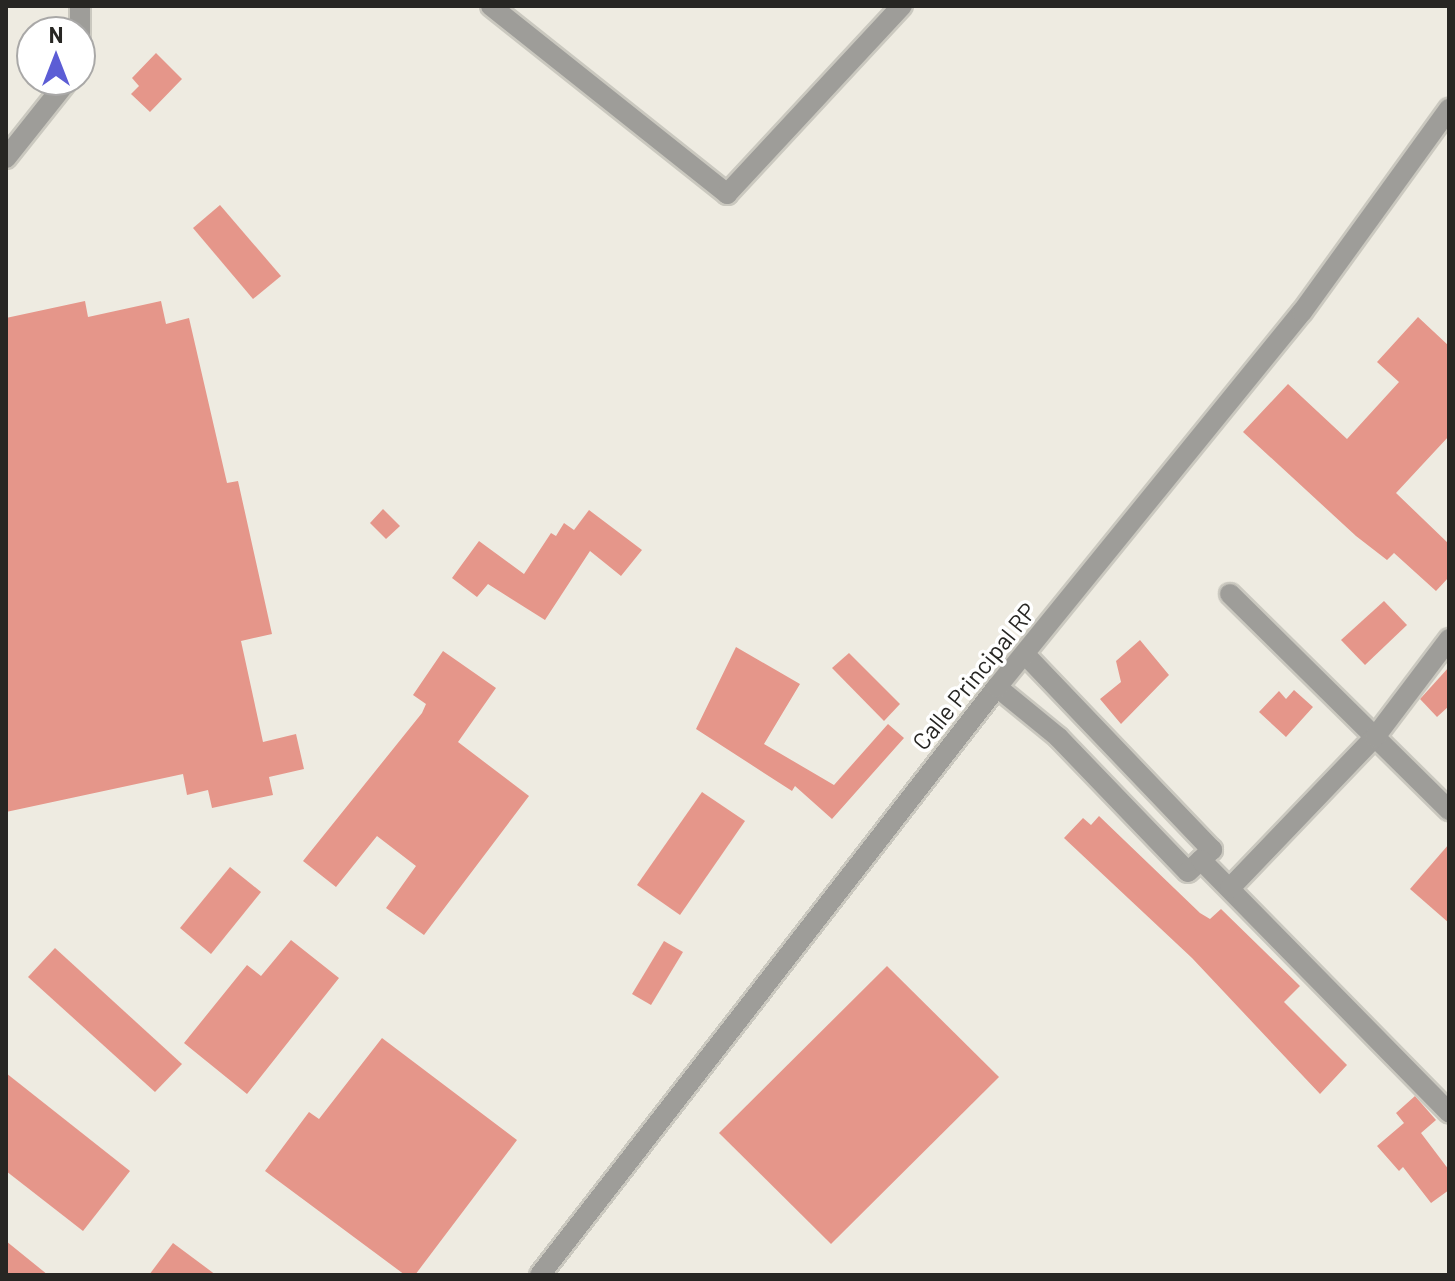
<!DOCTYPE html>
<html>
<head>
<meta charset="utf-8">
<style>
  body { margin:0 }
  #map { position:relative; width:1455px; height:1281px; overflow:hidden; background:#eeebe1; font-family:Barlow,sans-serif }
  div>[style] { position:absolute }
  [style*='--x'] { left:calc(var(--x)*1px); top:calc(var(--y)*1px); width:calc(var(--w)*1px); rotate:calc(var(--a)*1deg) }
  .building>* { inset:0; background:#e5968a }
  .roads { filter:drop-shadow(2px 0 #cac8bf) drop-shadow(-2px 0 #cac8bf) drop-shadow(0 2px #cac8bf) drop-shadow(0 -2px #cac8bf) }
  .minor>* { height:20px; margin:-10px; padding:0 10px; transform-origin:10px; border-radius:10px; background:#9e9d99 }
  span { translate:-50% -50%; white-space:nowrap; text-align:center; line-height:1.15; -webkit-text-stroke:7px #fff; paint-order:stroke }
  .street-label { font-size:24px; color:#272623 }
  .frame { position:absolute; inset:0; border:8px solid #272623; pointer-events:none }
  .north { position:absolute; left:16px; top:16px; width:80px; height:80px; box-sizing:border-box; background:#fff; border:2px solid #a9a8a7; border-radius:50%; rotate:0deg; font-size:22px; font-weight:700; line-height:32px; text-align:center; color:#272623 }
  .north::after { content:''; display:block; margin:auto; width:28px; height:36px; background:#5c5dd5; clip-path:polygon(50% 0,100% 100%,50% 72%,0 100%) }
</style>
</head>
<body>
<div id="map">
  <div class="building">
    <div style="clip-path:polygon(156px 53px,182px 79px,150px 112px,131px 94px,139px 86px,132px 78px)"></div>
    <div style="clip-path:polygon(220px 205px,281px 276px,253px 299px,193px 228px)"></div>
    <div style="clip-path:polygon(85px 301px,88px 317px,161px 301px,166px 324px,189px 318px,227px 483px,238px 481px,272px 634px,241px 641px,263px 742px,296px 734px,304px 769px,269px 777px,273px 795px,212px 808px,208px 790px,187px 795px,183px 774px,6px 812px,6px 318px)"></div>
    <div style="clip-path:polygon(1418px 317px,1449px 346px,1449px 436px,1396px 493px,1449px 544px,1449px 577px,1436px 591px,1394px 553px,1387px 560px,1356px 536px,1243px 432px,1288px 384px,1347px 439px,1399px 382px,1377px 362px)"></div>
    <div style="clip-path:polygon(383px 509px,400px 526px,386px 539px,370px 523px)"></div>
    <div style="clip-path:polygon(589px 510px,642px 550px,621px 576px,590px 551px,545px 620px,488px 584px,477px 597px,452px 578px,479px 541px,524px 574px,551px 533px,556px 536px,564px 523px,574px 530px)"></div>
    <div style="clip-path:polygon(1384px 601px,1407px 625px,1365px 665px,1341px 640px)"></div>
    <div style="clip-path:polygon(1140px 640px,1169px 675px,1121px 724px,1100px 699px,1121px 682px,1116px 661px)"></div>
    <div style="clip-path:polygon(736px 647px,800px 684px,764px 744px,834px 785px,888px 724px,904px 738px,832px 819px,795px 786px,792px 791px,696px 729px)"></div>
    <div style="clip-path:polygon(443px 651px,496px 688px,458px 742px,529px 796px,424px 935px,386px 908px,416px 866px,377px 836px,336px 887px,303px 861px,422px 713px,426px 704px,413px 695px)"></div>
    <div style="clip-path:polygon(849px 653px,900px 704px,884px 721px,832px 668px)"></div>
    <div style="clip-path:polygon(1449px 667px,1449px 706px,1437px 717px,1420px 699px)"></div>
    <div style="clip-path:polygon(1294px 690px,1313px 707px,1286px 737px,1259px 712px,1279px 691px,1286px 699px)"></div>
    <div style="clip-path:polygon(702px 792px,745px 821px,680px 915px,637px 885px)"></div>
    <div style="clip-path:polygon(1099px 816px,1200px 913px,1210px 919px,1221px 909px,1300px 986px,1284px 1002px,1347px 1065px,1320px 1094px,1192px 958px,1064px 838px,1083px 818px,1091px 825px)"></div>
    <div style="clip-path:polygon(1449px 844px,1449px 923px,1410px 889px)"></div>
    <div style="clip-path:polygon(230px 867px,261px 892px,211px 954px,180px 928px)"></div>
    <div style="clip-path:polygon(291px 940px,339px 978px,247px 1094px,184px 1043px,247px 965px,261px 976px)"></div>
    <div style="clip-path:polygon(664px 941px,683px 952px,651px 1005px,632px 994px)"></div>
    <div style="clip-path:polygon(55px 948px,182px 1064px,155px 1092px,28px 977px)"></div>
    <div style="clip-path:polygon(887px 966px,999px 1077px,831px 1244px,719px 1133px)"></div>
    <div style="clip-path:polygon(382px 1038px,517px 1140px,415px 1275px,405px 1275px,265px 1171px,309px 1112px,319px 1119px)"></div>
    <div style="clip-path:polygon(6px 1073px,130px 1171px,83px 1231px,6px 1171px)"></div>
    <div style="clip-path:polygon(1415px 1096px,1436px 1120px,1421px 1133px,1449px 1170px,1449px 1190px,1431px 1203px,1403px 1167px,1399px 1171px,1377px 1146px,1404px 1123px,1396px 1113px)"></div>
    <div style="clip-path:polygon(6px 1241px,48px 1275px,6px 1275px)"></div>
    <div style="clip-path:polygon(173px 1243px,216px 1275px,149px 1275px)"></div>
  </div>
  <div class="roads">
    <div class="minor">
      <div style="--x:80;--y:6;--w:33;--a:90"></div>
      <div style="--x:491;--y:6;--w:302;--a:38.5"></div>
      <div style="--x:727;--y:194;--w:257;--a:-47.1"></div>
      <div style="--x:6;--y:158;--w:100;--a:-51.5"></div>
      <div style="--x:1230;--y:594;--w:308;--a:44.6"></div>
      <div style="--x:997;--y:687;--w:79;--a:39.3"></div>
      <div style="--x:1058;--y:737;--w:187;--a:46.1"></div>
      <div style="--x:1188;--y:872;--w:33;--a:-43"></div>
      <div style="--x:1212;--y:850;--w:271;--a:-133.7"></div>
      <div style="--x:1201;--y:860;--w:354;--a:45.5"></div>
      <div style="--x:1230;--y:888;--w:209;--a:-46.2"></div>
      <div style="--x:1375;--y:737;--w:123;--a:-52.9"></div>
      <div style="--x:540;--y:1275;--w:745;--a:-52.15"></div>
      <div style="--x:997;--y:687;--w:483;--a:-50.9"></div>
      <div style="--x:1302;--y:312;--w:251;--a:-54.1"></div>
    </div>
  </div>
  <div class="street-label">
    <span style="left:974px;top:676px;rotate:-51deg">Calle Principal RP</span>
  </div>
  <div class="frame"></div>
  <div class="north">N</div>
</div>
</body>
</html>
